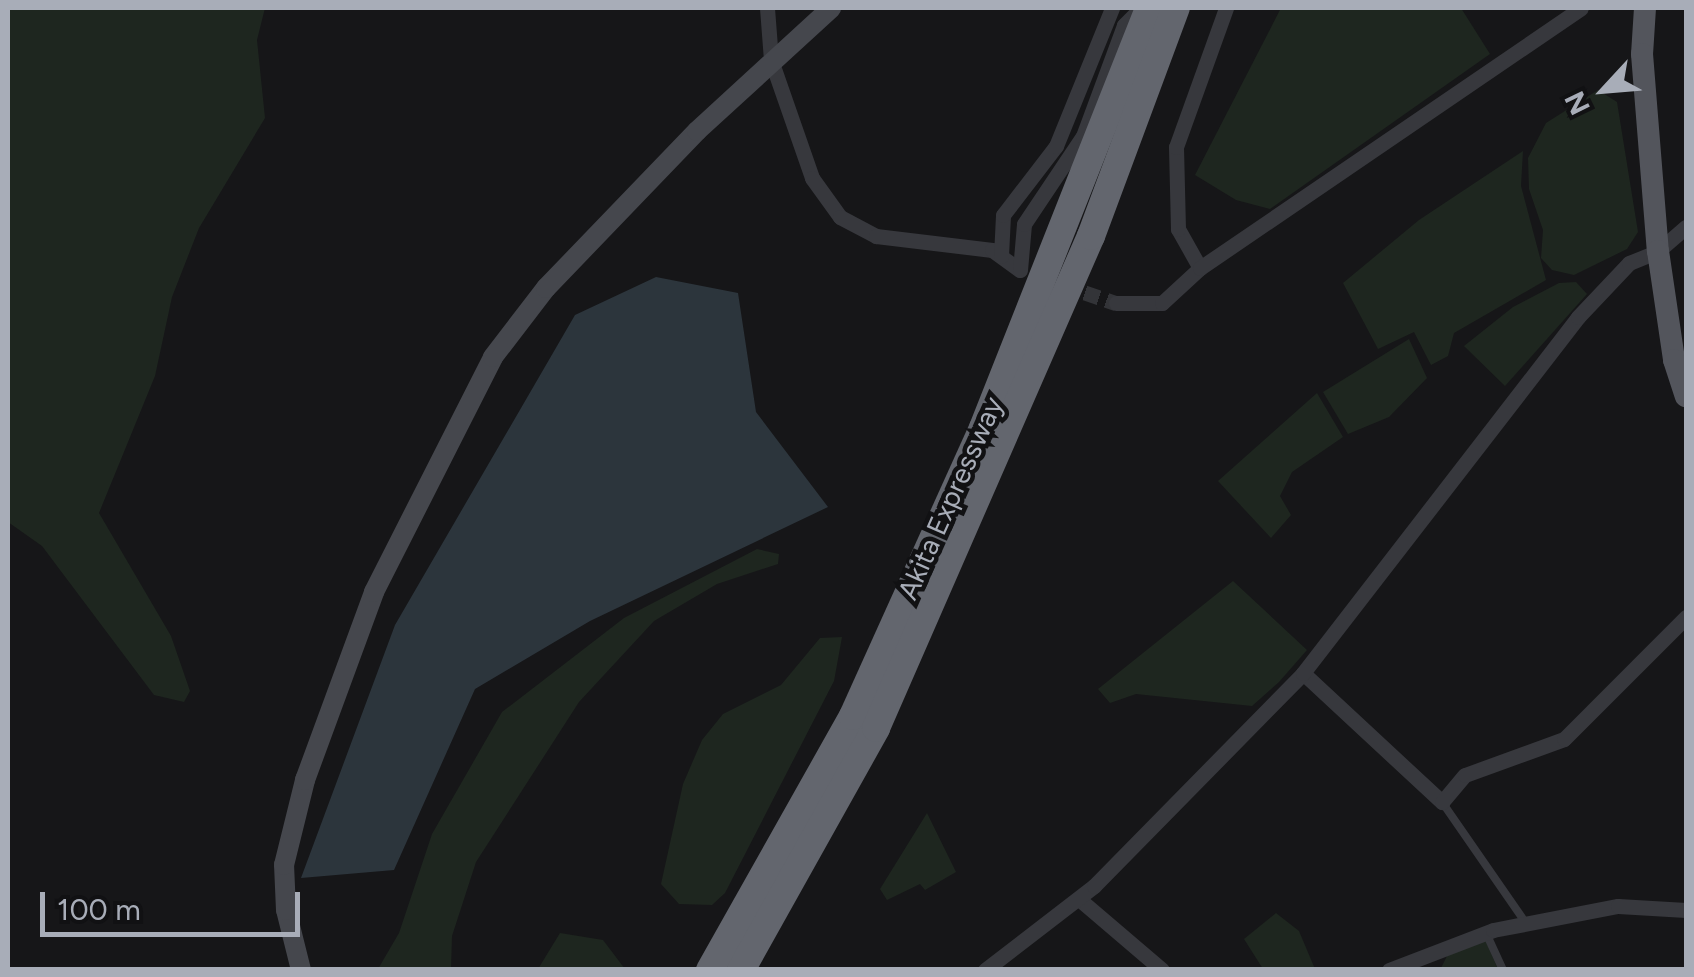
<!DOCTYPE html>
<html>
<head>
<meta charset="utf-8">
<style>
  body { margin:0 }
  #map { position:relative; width:1694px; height:977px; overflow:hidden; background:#161618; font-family:Figtree,sans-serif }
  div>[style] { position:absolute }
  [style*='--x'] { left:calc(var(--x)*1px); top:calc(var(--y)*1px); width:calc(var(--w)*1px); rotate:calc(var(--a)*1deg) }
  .green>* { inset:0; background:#1e261f }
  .water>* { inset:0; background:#2c353c }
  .street-tunnel>* { height:15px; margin-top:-7.5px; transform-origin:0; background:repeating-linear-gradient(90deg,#333438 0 15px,transparent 0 23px) }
  .lane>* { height:8px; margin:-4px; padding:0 4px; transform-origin:4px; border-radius:4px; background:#37383d }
  .street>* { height:15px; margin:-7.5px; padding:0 7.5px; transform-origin:7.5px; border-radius:7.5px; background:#37383d }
  .secondary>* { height:20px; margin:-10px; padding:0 10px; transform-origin:10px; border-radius:10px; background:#45474d }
  .primary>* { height:22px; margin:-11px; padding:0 11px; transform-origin:11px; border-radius:11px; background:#53555c }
  .highway>* { height:28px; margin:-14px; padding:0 14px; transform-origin:14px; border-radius:14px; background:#63666e }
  span { translate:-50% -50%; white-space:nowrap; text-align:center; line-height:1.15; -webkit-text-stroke:9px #111113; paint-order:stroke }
  .street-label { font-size:28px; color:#a8adb8 }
  .frame { position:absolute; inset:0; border:10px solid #a8adb8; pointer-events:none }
  .north { position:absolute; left:1554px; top:40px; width:100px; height:100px; -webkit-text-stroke:8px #111113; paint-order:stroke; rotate:244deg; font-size:28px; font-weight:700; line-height:40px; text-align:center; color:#a8adb8 }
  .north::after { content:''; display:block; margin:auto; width:35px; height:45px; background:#a8adb8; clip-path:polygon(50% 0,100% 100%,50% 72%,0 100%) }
  .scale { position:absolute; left:40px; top:892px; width:260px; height:45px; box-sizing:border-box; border:5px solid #a8adb8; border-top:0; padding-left:12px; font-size:30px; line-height:35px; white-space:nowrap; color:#a8adb8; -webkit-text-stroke:8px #111113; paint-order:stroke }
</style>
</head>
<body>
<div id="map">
  <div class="green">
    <div style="clip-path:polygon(8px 8px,265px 8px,257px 40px,265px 118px,199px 228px,172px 297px,155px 376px,99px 513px,171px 636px,190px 691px,184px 702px,154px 695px,42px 546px,8px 522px)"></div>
    <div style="clip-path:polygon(1281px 8px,1461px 8px,1490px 54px,1270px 209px,1236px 200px,1195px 175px)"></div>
    <div style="clip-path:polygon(1598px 90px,1617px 102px,1638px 232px,1627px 249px,1574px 275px,1552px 270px,1541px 258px,1543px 230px,1529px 189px,1528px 158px,1546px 123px)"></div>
    <div style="clip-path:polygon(1523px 151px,1521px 186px,1546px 280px,1454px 333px,1448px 356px,1431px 365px,1414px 332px,1378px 349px,1343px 283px,1419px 220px)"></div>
    <div style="clip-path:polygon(1576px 282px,1587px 294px,1505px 386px,1464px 346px,1513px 307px,1559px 283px)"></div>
    <div style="clip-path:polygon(1409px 339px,1427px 378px,1389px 417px,1348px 434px,1323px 392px)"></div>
    <div style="clip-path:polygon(1317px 393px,1343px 437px,1292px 472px,1280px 496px,1291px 515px,1271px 538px,1218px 481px)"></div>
    <div style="clip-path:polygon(757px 549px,779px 554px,778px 564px,717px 584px,654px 621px,579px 702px,476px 862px,452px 936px,451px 969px,378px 969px,399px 933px,432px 834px,502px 712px,624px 618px)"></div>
    <div style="clip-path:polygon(1233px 581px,1307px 650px,1279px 682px,1252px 706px,1136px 694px,1110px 703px,1098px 689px)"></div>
    <div style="clip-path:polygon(842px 637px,834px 681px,725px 893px,712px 905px,679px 904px,661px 884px,683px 784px,702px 740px,723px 714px,781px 685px,820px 638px)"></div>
    <div style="clip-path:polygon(927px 813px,956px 872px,925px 890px,920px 884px,887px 900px,880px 889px)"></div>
    <div style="clip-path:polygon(1276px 913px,1299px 931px,1315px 969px,1263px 969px,1244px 939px)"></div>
    <div style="clip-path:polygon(560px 933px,603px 940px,625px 969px,538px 969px)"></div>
    <div style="clip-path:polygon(1485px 939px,1498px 969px,1440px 970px,1448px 954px)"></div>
  </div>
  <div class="water">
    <div style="clip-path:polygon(656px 277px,738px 293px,756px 412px,828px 507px,590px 621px,475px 689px,394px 870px,301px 878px,395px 625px,575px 315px)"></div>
  </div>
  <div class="street-tunnel">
    <div style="--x:1063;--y:285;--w:56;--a:18.8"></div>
  </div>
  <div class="lane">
    <div style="--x:1442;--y:802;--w:146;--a:55.3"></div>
    <div style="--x:1486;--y:933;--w:41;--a:65.3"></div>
  </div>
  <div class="street">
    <div style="--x:767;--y:8;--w:52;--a:85.6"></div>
    <div style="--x:771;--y:60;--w:125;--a:70.8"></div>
    <div style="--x:812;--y:178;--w:48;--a:54.3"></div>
    <div style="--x:840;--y:217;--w:41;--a:27.8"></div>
    <div style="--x:876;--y:236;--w:117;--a:6.9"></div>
    <div style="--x:992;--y:250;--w:34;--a:36"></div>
    <div style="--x:1001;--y:256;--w:41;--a:-87.2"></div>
    <div style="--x:1003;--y:215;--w:87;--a:-52.5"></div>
    <div style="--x:1056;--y:146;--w:149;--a:-67.9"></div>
    <div style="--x:1200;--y:268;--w:45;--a:-119.4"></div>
    <div style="--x:1178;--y:229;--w:82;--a:-91.4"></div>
    <div style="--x:1176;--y:147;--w:148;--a:-70.2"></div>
    <div style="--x:1020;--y:270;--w:46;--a:-85"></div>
    <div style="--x:1024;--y:224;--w:106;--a:-56.2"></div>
    <div style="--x:1083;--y:136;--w:118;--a:-69.7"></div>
    <div style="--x:1124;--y:25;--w:24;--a:-45"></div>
    <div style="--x:1116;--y:303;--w:46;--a:0"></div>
    <div style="--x:1162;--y:303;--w:52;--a:-42.6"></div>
    <div style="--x:1200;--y:268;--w:461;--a:-34.3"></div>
    <div style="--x:1303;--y:673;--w:190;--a:42.9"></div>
    <div style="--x:1442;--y:802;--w:35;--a:-50"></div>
    <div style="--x:1465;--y:775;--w:105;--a:-20"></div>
    <div style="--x:1564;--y:739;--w:173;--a:-45"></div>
    <div style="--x:1079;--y:899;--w:109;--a:40.5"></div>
    <div style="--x:985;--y:970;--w:138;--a:-37.6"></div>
    <div style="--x:1094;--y:886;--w:298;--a:-45.5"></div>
    <div style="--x:1303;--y:673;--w:450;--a:-52.3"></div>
    <div style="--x:1578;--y:317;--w:74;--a:-46.6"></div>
    <div style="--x:1629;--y:263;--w:31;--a:-22"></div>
    <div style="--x:1658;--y:251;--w:37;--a:-41"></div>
    <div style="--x:1389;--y:970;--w:111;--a:-21"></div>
    <div style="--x:1493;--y:930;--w:127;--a:-10.9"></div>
    <div style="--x:1618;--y:906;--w:68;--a:3.4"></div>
  </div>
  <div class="secondary">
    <div style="--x:301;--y:970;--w:62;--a:-104"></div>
    <div style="--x:286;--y:910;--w:45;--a:-92.5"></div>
    <div style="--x:284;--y:865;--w:88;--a:-76.1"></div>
    <div style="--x:305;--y:780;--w:200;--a:-69.8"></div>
    <div style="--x:374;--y:592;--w:263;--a:-63.1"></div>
    <div style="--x:493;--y:357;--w:87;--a:-52.5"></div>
    <div style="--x:546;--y:288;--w:218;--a:-46.1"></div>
    <div style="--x:697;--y:131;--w:182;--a:-42.5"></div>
  </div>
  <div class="primary">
    <div style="--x:1645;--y:8;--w:46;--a:93.7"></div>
    <div style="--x:1642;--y:54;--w:198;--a:85.4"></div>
    <div style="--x:1658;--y:251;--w:110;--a:81.6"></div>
    <div style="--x:1674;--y:360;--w:38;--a:72"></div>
  </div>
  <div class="highway">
    <div style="--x:710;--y:970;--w:291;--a:-60.6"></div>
    <div style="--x:853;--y:716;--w:316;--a:-65.7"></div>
    <div style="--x:983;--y:428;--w:452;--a:-68.4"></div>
    <div style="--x:741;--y:970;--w:277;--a:-60.8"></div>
    <div style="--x:876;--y:728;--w:537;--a:-66.4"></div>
    <div style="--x:1091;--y:236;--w:243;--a:-69.6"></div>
  </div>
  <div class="street-label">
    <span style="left:950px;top:498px;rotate:-66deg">Akita Expressway</span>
  </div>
  <div class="frame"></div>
  <div class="north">N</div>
  <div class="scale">100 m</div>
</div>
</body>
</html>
